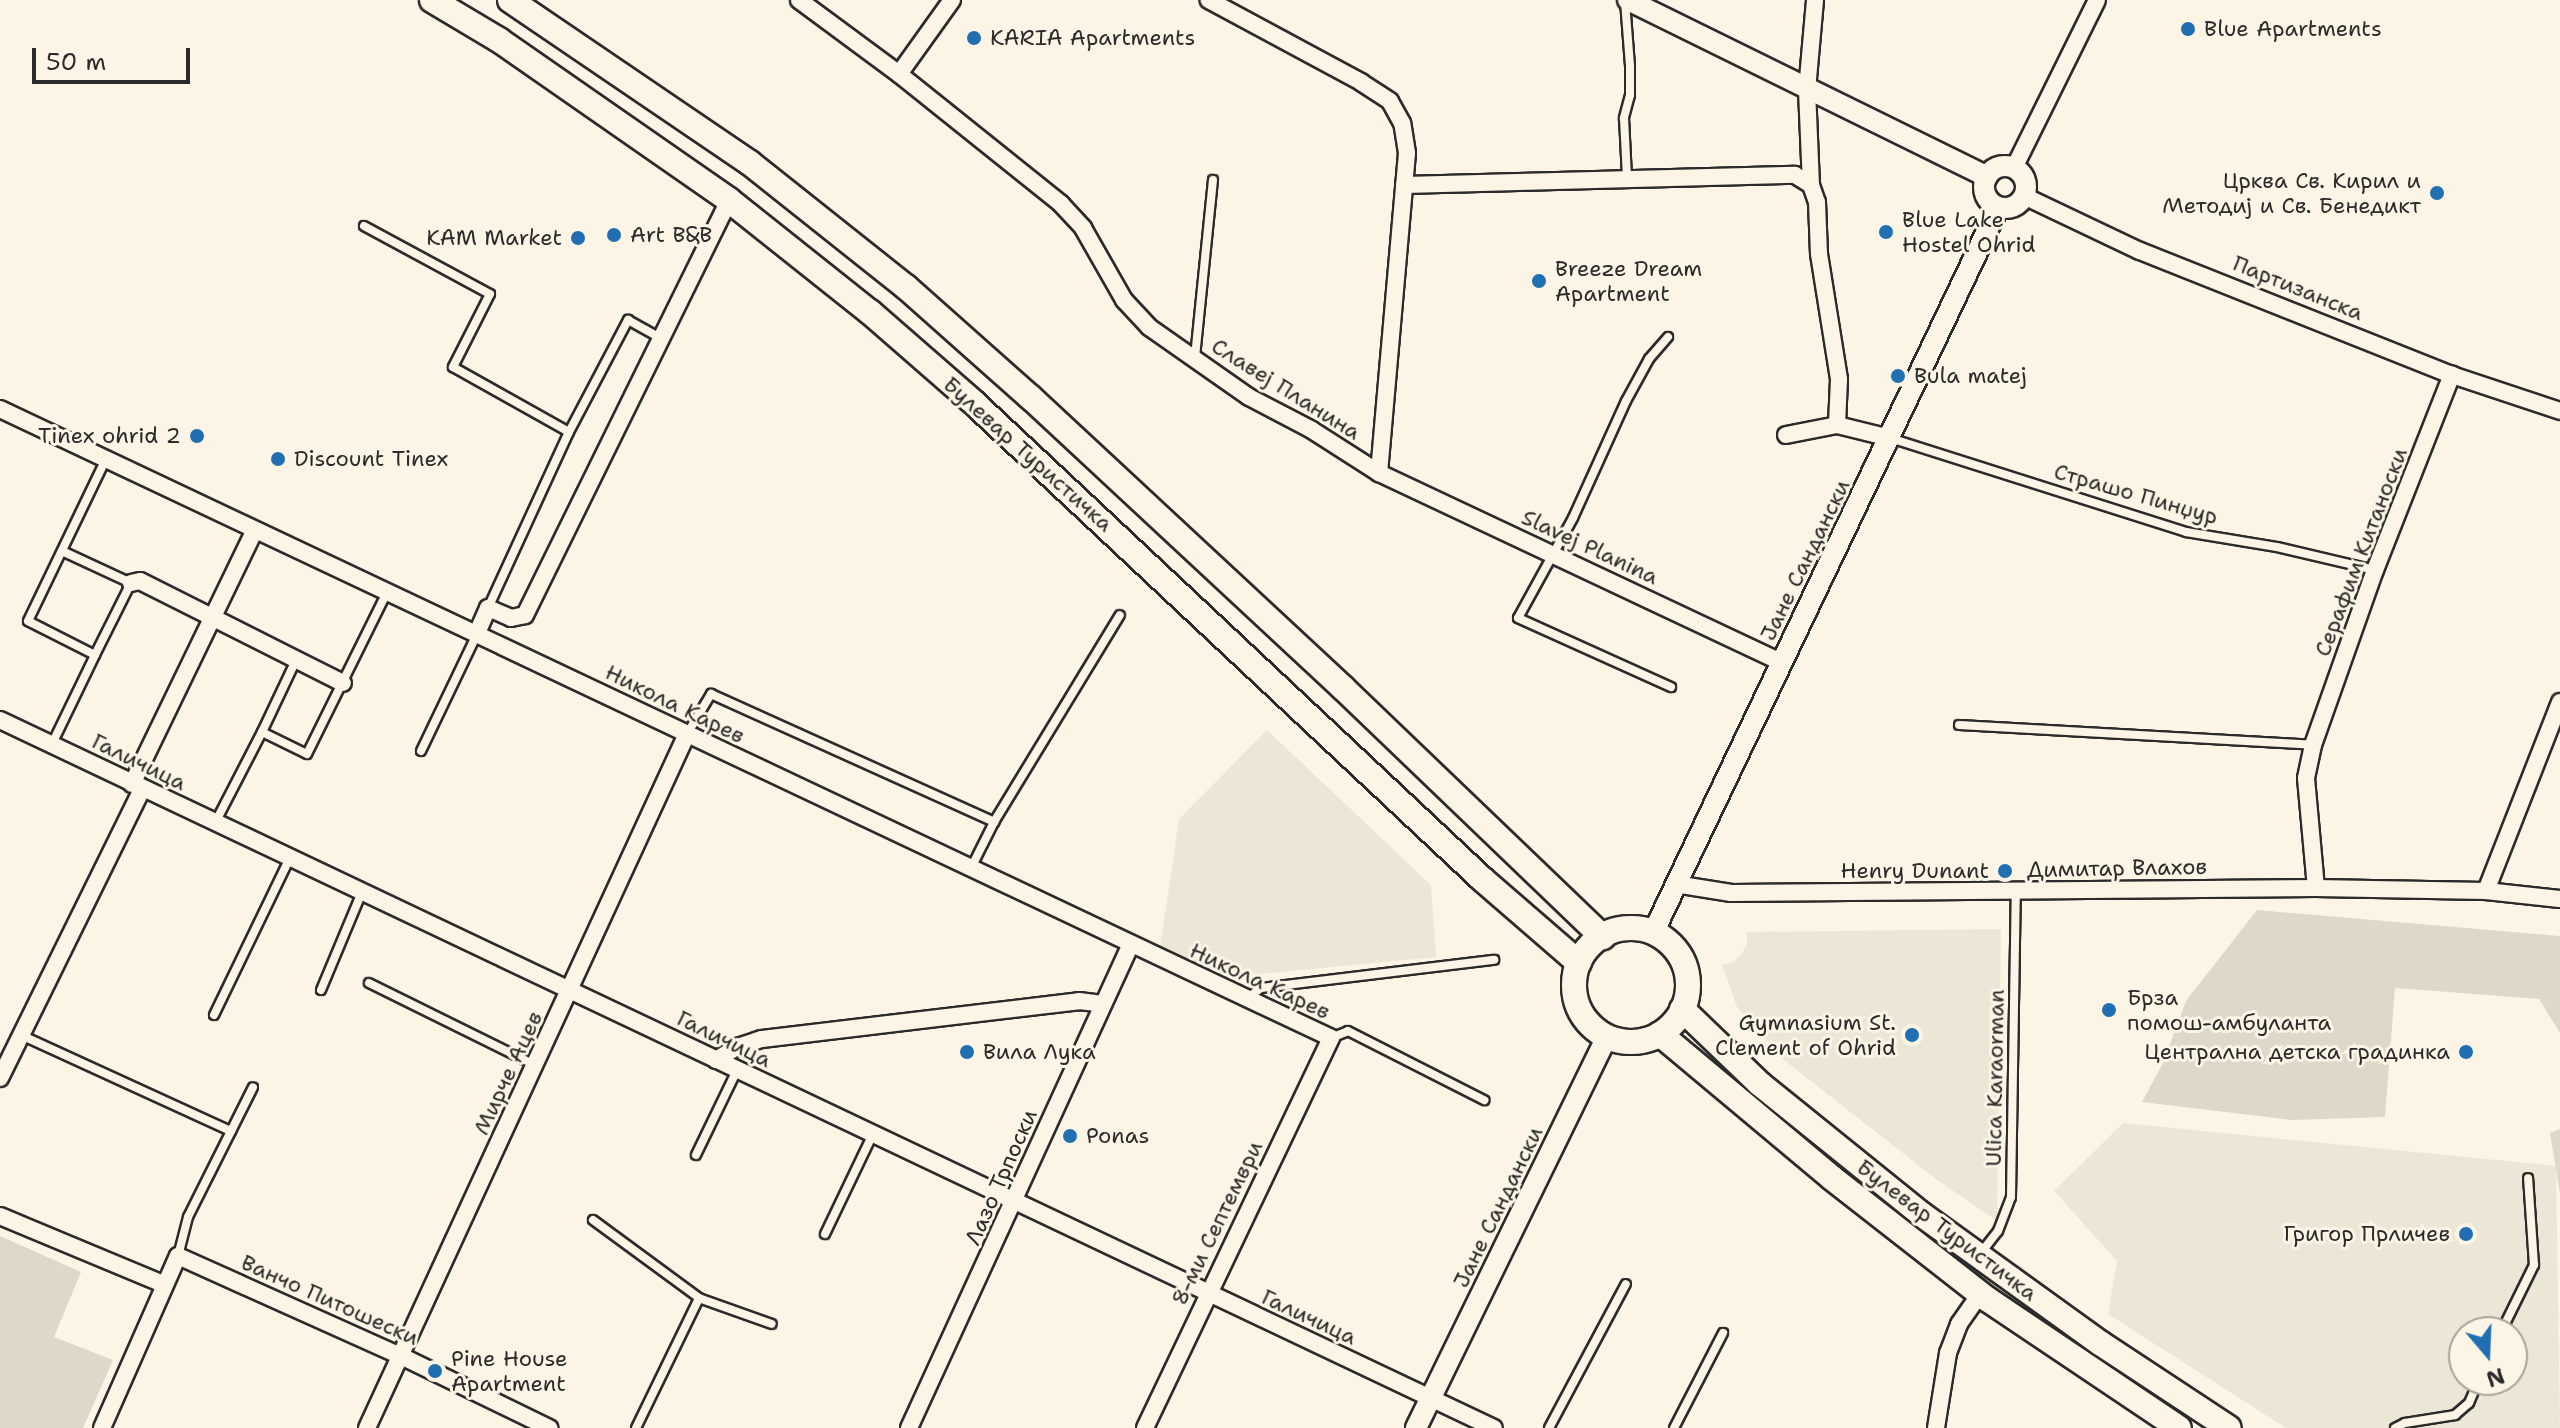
<!DOCTYPE html>
<html>
<head>
<meta charset="utf-8">
<style>
  body { margin:0 }
  #map { position:relative; width:2560px; height:1428px; overflow:hidden; background:#fcf5e5; font-family:"Shantell Sans",sans-serif }
  div>[style] { position:absolute }
  [style*='--x'] { left:calc(var(--x)*1px); top:calc(var(--y)*1px); width:calc(var(--w)*1px); rotate:calc(var(--a)*1deg) }
  .built>* { inset:0; background:#ece6d7 }
  .green>* { inset:0; background:#ded8ca }
  .roads { filter:drop-shadow(2px 0 #2b2b2b) drop-shadow(-2px 0 #2b2b2b) drop-shadow(0 2px #2b2b2b) drop-shadow(0 -2px #2b2b2b) }
  .service>* { height:8px; margin:-4px; padding:0 4px; transform-origin:4px; border-radius:4px; background:#fcf5e5 }
  .minor>* { height:16px; margin:-8px; padding:0 8px; transform-origin:8px; border-radius:8px; background:#fcf5e5 }
  .tertiary>* { height:20px; margin:-10px; padding:0 10px; transform-origin:10px; border-radius:10px; background:#fcf5e5 }
  .tertiary>.ring { margin:-10px; padding:0; box-sizing:content-box; background:none; border:20px solid #fcf5e5; border-radius:50% }
  .secondary>* { height:24px; margin:-12px; padding:0 12px; transform-origin:12px; border-radius:12px; background:#fcf5e5 }
  .secondary>.ring { margin:-12px; padding:0; box-sizing:content-box; background:none; border:24px solid #fcf5e5; border-radius:50% }
  .dots>* { width:22px; height:22px; translate:-50% -50%; box-sizing:border-box; border:4px solid #fcf5e5; border-radius:50% }
  span { translate:-50% -50%; white-space:nowrap; text-align:center; line-height:1.15; -webkit-text-stroke:6px #fcf5e5; paint-order:stroke }
  .poi-label { font-size:22px; color:#2b2b2b }
  .left { translate:0 -50%; text-align:left }
  .right { translate:-100% -50%; text-align:right }
  .street-label { font-size:22px; color:#2b2b2b }
  .north { position:absolute; left:2448px; top:1316px; width:80px; height:80px; box-sizing:border-box; background:#fcf5e5; border:2px solid #a8a49b; border-radius:50%; rotate:161deg; font-size:22px; font-weight:700; line-height:32px; text-align:center; color:#2b2b2b }
  .north::after { content:''; display:block; margin:auto; width:28px; height:36px; background:#1f6fb2; clip-path:polygon(50% 0,100% 100%,50% 72%,0 100%) }
  .scale { position:absolute; left:32px; top:48px; width:158px; height:36px; box-sizing:border-box; border:4px solid #2b2b2b; border-top:0; padding-left:10px; font-size:24px; line-height:28px; white-space:nowrap; color:#2b2b2b; -webkit-text-stroke:6px #fcf5e5; paint-order:stroke }
</style>
</head>
<body>
<div id="map">
  <div class="built">
    <div style="clip-path:polygon(1267px 730px,1431px 885px,1436px 957px,1207px 979px,1159px 955px,1179px 819px)"></div>
    <div style="clip-path:polygon(2001px 929px,1997px 1221px,1936px 1179px,1780px 1057px,1737px 1007px,1722px 965px,1734px 962px,1742px 953px,1747px 944px,1747px 932px)"></div>
    <div style="clip-path:polygon(evenodd,2123px 1123px,2556px 1166px,2560px 1428px,2286px 1428px,2108px 1314px,2117px 1261px,2054px 1191px,2123px 1123px,2464px 1332px,2512px 1332px,2512px 1380px,2464px 1380px,2464px 1332px)"></div>
  </div>
  <div class="green">
    <div style="clip-path:polygon(2257px 910px,2560px 936px,2560px 1033px,2539px 999px,2395px 988px,2385px 1117px,2293px 1120px,2142px 1102px,2163px 1063px,2186px 1001px)"></div>
    <div style="clip-path:polygon(2560px 1129px,2560px 1194px,2550px 1133px)"></div>
    <div style="clip-path:polygon(0 1236px,81px 1272px,54px 1337px,113px 1360px,83px 1428px,0 1428px)"></div>
  </div>
  <div class="roads">
    <div class="service">
      <div style="--x:1625;--y:1;--w:65;--a:85.6"></div>
      <div style="--x:1630;--y:66;--w:29;--a:90"></div>
      <div style="--x:1630;--y:95;--w:24;--a:105"></div>
      <div style="--x:1624;--y:118;--w:60;--a:87.1"></div>
      <div style="--x:364;--y:226;--w:143;--a:28.4"></div>
      <div style="--x:490;--y:294;--w:82;--a:116.9"></div>
      <div style="--x:453;--y:367;--w:133;--a:29.3"></div>
      <div style="--x:1668;--y:337;--w:29;--a:131"></div>
      <div style="--x:1649;--y:359;--w:48;--a:118.7"></div>
      <div style="--x:1626;--y:401;--w:128;--a:114.4"></div>
      <div style="--x:1573;--y:518;--w:114;--a:118.8"></div>
      <div style="--x:1518;--y:618;--w:168;--a:24.3"></div>
      <div style="--x:1195;--y:357;--w:178;--a:-84.2"></div>
      <div style="--x:1890;--y:438;--w:311;--a:17.6"></div>
      <div style="--x:2186;--y:532;--w:92;--a:9.4"></div>
      <div style="--x:2277;--y:547;--w:101;--a:13.2"></div>
      <div style="--x:62;--y:551;--w:76;--a:24.9"></div>
      <div style="--x:131;--y:583;--w:80;--a:116.6"></div>
      <div style="--x:488;--y:608;--w:194;--a:-65.3"></div>
      <div style="--x:569;--y:432;--w:127;--a:-62.2"></div>
      <div style="--x:628;--y:320;--w:38;--a:29"></div>
      <div style="--x:1959;--y:725;--w:355;--a:3.2"></div>
      <div style="--x:262;--y:732;--w:80;--a:-64.7"></div>
      <div style="--x:687;--y:734;--w:47;--a:-59"></div>
      <div style="--x:711;--y:694;--w:311;--a:24.3"></div>
      <div style="--x:994;--y:822;--w:51;--a:116.6"></div>
      <div style="--x:52;--y:744;--w:99;--a:-64.2"></div>
      <div style="--x:95;--y:655;--w:75;--a:-153.1"></div>
      <div style="--x:28;--y:621;--w:180;--a:-64.3"></div>
      <div style="--x:421;--y:751;--w:130;--a:-64.4"></div>
      <div style="--x:994;--y:822;--w:242;--a:-58.7"></div>
      <div style="--x:215;--y:823;--w:102;--a:-62.7"></div>
      <div style="--x:262;--y:732;--w:50;--a:26.1"></div>
      <div style="--x:307;--y:754;--w:181;--a:-63.7"></div>
      <div style="--x:369;--y:983;--w:185;--a:26.3"></div>
      <div style="--x:321;--y:990;--w:106;--a:-67.3"></div>
      <div style="--x:1248;--y:998;--w:16;--a:-38"></div>
      <div style="--x:1261;--y:988;--w:235;--a:-6.9"></div>
      <div style="--x:214;--y:1015;--w:174;--a:-64.2"></div>
      <div style="--x:21;--y:1035;--w:231;--a:24.6"></div>
      <div style="--x:1331;--y:1038;--w:18;--a:-22"></div>
      <div style="--x:1348;--y:1031;--w:153;--a:26.9"></div>
      <div style="--x:696;--y:1155;--w:94;--a:-64.2"></div>
      <div style="--x:593;--y:1220;--w:132;--a:36.3"></div>
      <div style="--x:825;--y:1234;--w:111;--a:-64.4"></div>
      <div style="--x:1980;--y:1254;--w:29;--a:-52"></div>
      <div style="--x:1998;--y:1231;--w:36;--a:-69"></div>
      <div style="--x:2011;--y:1197;--w:305;--a:-89.1"></div>
      <div style="--x:178;--y:1256;--w:40;--a:-75.6"></div>
      <div style="--x:188;--y:1217;--w:145;--a:-63.4"></div>
      <div style="--x:2501;--y:1332;--w:75;--a:-63.8"></div>
      <div style="--x:2534;--y:1265;--w:87;--a:-93.9"></div>
      <div style="--x:636;--y:1428;--w:144;--a:-64.1"></div>
      <div style="--x:699;--y:1298;--w:77;--a:19.6"></div>
      <div style="--x:1549;--y:1428;--w:163;--a:-61.9"></div>
      <div style="--x:1674;--y:1428;--w:107;--a:-62.7"></div>
      <div style="--x:2395;--y:1428;--w:11;--a:-27"></div>
      <div style="--x:2405;--y:1423;--w:51;--a:-9.1"></div>
      <div style="--x:2455;--y:1415;--w:18;--a:-41"></div>
      <div style="--x:2469;--y:1403;--w:25;--a:-67"></div>
    </div>
    <div class="minor">
      <div style="--x:799;--y:0;--w:124;--a:36.5"></div>
      <div style="--x:899;--y:74;--w:208;--a:38.7"></div>
      <div style="--x:1061;--y:204;--w:33;--a:47"></div>
      <div style="--x:1083;--y:228;--w:83;--a:60.3"></div>
      <div style="--x:1124;--y:300;--w:37;--a:47"></div>
      <div style="--x:1149;--y:327;--w:122;--a:35"></div>
      <div style="--x:1249;--y:397;--w:71;--a:27.6"></div>
      <div style="--x:1312;--y:430;--w:80;--a:32.7"></div>
      <div style="--x:1379;--y:473;--w:321;--a:-85"></div>
      <div style="--x:1407;--y:153;--w:30;--a:-99"></div>
      <div style="--x:1402;--y:123;--w:25;--a:-119"></div>
      <div style="--x:1390;--y:101;--w:35;--a:-147"></div>
      <div style="--x:1361;--y:82;--w:173;--a:-151.7"></div>
      <div style="--x:899;--y:74;--w:91;--a:-54.4"></div>
      <div style="--x:2014;--y:168;--w:187;--a:-63.7"></div>
      <div style="--x:1404;--y:185;--w:391;--a:-1.5"></div>
      <div style="--x:1795;--y:175;--w:19;--a:32"></div>
      <div style="--x:1811;--y:185;--w:18;--a:71"></div>
      <div style="--x:1817;--y:202;--w:52;--a:87.8"></div>
      <div style="--x:1819;--y:254;--w:127;--a:80.9"></div>
      <div style="--x:1839;--y:379;--w:46;--a:92.5"></div>
      <div style="--x:1811;--y:185;--w:95;--a:-92.4"></div>
      <div style="--x:1807;--y:90;--w:90;--a:-84.9"></div>
      <div style="--x:2024;--y:196;--w:128;--a:25.4"></div>
      <div style="--x:2140;--y:251;--w:336;--a:21.7"></div>
      <div style="--x:2452;--y:375;--w:114;--a:18.4"></div>
      <div style="--x:0;--y:409;--w:1472;--a:25.29"></div>
      <div style="--x:1331;--y:1038;--w:432;--a:115.5"></div>
      <div style="--x:1786;--y:435;--w:52;--a:-11.1"></div>
      <div style="--x:1837;--y:425;--w:55;--a:13.8"></div>
      <div style="--x:1379;--y:473;--w:446;--a:25.2"></div>
      <div style="--x:131;--y:583;--w:9;--a:-13"></div>
      <div style="--x:140;--y:581;--w:227;--a:26.7"></div>
      <div style="--x:477;--y:633;--w:27;--a:-66"></div>
      <div style="--x:488;--y:608;--w:25;--a:23"></div>
      <div style="--x:511;--y:618;--w:14;--a:-12"></div>
      <div style="--x:525;--y:615;--w:462;--a:-63.8"></div>
      <div style="--x:0;--y:720;--w:1653;--a:25.36"></div>
      <div style="--x:132;--y:784;--w:282;--a:-64.2"></div>
      <div style="--x:1675;--y:884;--w:57;--a:9.1"></div>
      <div style="--x:1731;--y:893;--w:585;--a:-0.49"></div>
      <div style="--x:2316;--y:888;--w:170;--a:1"></div>
      <div style="--x:2486;--y:891;--w:74;--a:6.2"></div>
      <div style="--x:2316;--y:888;--w:110;--a:-95.2"></div>
      <div style="--x:2306;--y:778;--w:34;--a:-78"></div>
      <div style="--x:2313;--y:745;--w:186;--a:-70.5"></div>
      <div style="--x:2375;--y:570;--w:210;--a:-68.5"></div>
      <div style="--x:2486;--y:891;--w:203;--a:-68.6"></div>
      <div style="--x:716;--y:1060;--w:25;--a:-32"></div>
      <div style="--x:737;--y:1047;--w:26;--a:-18"></div>
      <div style="--x:762;--y:1039;--w:319;--a:-6.8"></div>
      <div style="--x:1079;--y:1001;--w:24;--a:7"></div>
      <div style="--x:0;--y:1078;--w:321;--a:-63.8"></div>
      <div style="--x:0;--y:1216;--w:177;--a:22.6"></div>
      <div style="--x:102;--y:1428;--w:188;--a:-66.2"></div>
      <div style="--x:178;--y:1256;--w:244;--a:24.2"></div>
      <div style="--x:401;--y:1356;--w:165;--a:25.9"></div>
      <div style="--x:367;--y:1428;--w:764;--a:-65.25"></div>
      <div style="--x:909;--y:1428;--w:532;--a:-65.36"></div>
      <div style="--x:1936;--y:1428;--w:76;--a:-80.9"></div>
      <div style="--x:1948;--y:1353;--w:31;--a:-69"></div>
      <div style="--x:1959;--y:1324;--w:37;--a:-55"></div>
    </div>
    <div class="tertiary">
      <div style="--x:1628;--y:0;--w:400;--a:26.2"></div>
      <div class="ring" style="left:1984px;top:166px;width:22px;height:22px"></div>
      <div style="--x:1653;--y:933;--w:803;--a:-64.55"></div>
      <div style="--x:1416;--y:1428;--w:436;--a:-64"></div>
    </div>
    <div class="secondary">
      <div style="--x:432;--y:0;--w:78;--a:30.8"></div>
      <div style="--x:499;--y:40;--w:280;--a:34.8"></div>
      <div style="--x:729;--y:200;--w:180;--a:38.5"></div>
      <div style="--x:870;--y:312;--w:135;--a:41.1"></div>
      <div style="--x:972;--y:401;--w:699;--a:43.14"></div>
      <div style="--x:1482;--y:879;--w:128;--a:40.9"></div>
      <div style="--x:510;--y:0;--w:290;--a:34.2"></div>
      <div style="--x:750;--y:163;--w:199;--a:38.5"></div>
      <div style="--x:906;--y:287;--w:166;--a:41.6"></div>
      <div style="--x:1030;--y:397;--w:427;--a:42.9"></div>
      <div style="--x:1343;--y:688;--w:360;--a:43.8"></div>
      <div class="ring" style="left:1574px;top:928px;width:90px;height:90px"></div>
      <div style="--x:1682;--y:1009;--w:108;--a:43.9"></div>
      <div style="--x:1760;--y:1084;--w:207;--a:38.9"></div>
      <div style="--x:1921;--y:1214;--w:221;--a:35.8"></div>
      <div style="--x:2100;--y:1343;--w:154;--a:33.4"></div>
      <div style="--x:1660;--y:1034;--w:224;--a:39.9"></div>
      <div style="--x:1832;--y:1178;--w:197;--a:38"></div>
      <div style="--x:1987;--y:1299;--w:231;--a:33.9"></div>
    </div>
  </div>
  <div class="dots">
    <div style="left:2188px;top:29px;background:#1f6fb2"></div>
    <div style="left:974px;top:38px;background:#1f6fb2"></div>
    <div style="left:2437px;top:193px;background:#1f6fb2"></div>
    <div style="left:1886px;top:232px;background:#1f6fb2"></div>
    <div style="left:614px;top:235px;background:#1f6fb2"></div>
    <div style="left:578px;top:238px;background:#1f6fb2"></div>
    <div style="left:1539px;top:281px;background:#1f6fb2"></div>
    <div style="left:1898px;top:376px;background:#1f6fb2"></div>
    <div style="left:197px;top:436px;background:#1f6fb2"></div>
    <div style="left:278px;top:459px;background:#1f6fb2"></div>
    <div style="left:2005px;top:871px;background:#1f6fb2"></div>
    <div style="left:2109px;top:1010px;background:#1f6fb2"></div>
    <div style="left:1912px;top:1035px;background:#1f6fb2"></div>
    <div style="left:967px;top:1052px;background:#1f6fb2"></div>
    <div style="left:2466px;top:1052px;background:#1f6fb2"></div>
    <div style="left:1070px;top:1136px;background:#1f6fb2"></div>
    <div style="left:2466px;top:1234px;background:#1f6fb2"></div>
    <div style="left:435px;top:1371px;background:#1f6fb2"></div>
  </div>
  <div class="poi-label">
    <span class="left" style="left:2204px;top:29px">Blue Apartments</span>
    <span class="left" style="left:990px;top:38px">KARIA Apartments</span>
    <span class="right" style="left:2421px;top:193px">Црква Св. Кирил и<br>Методиј и Св. Бенедикт</span>
    <span class="left" style="left:1902px;top:232px">Blue Lake<br>Hostel Ohrid</span>
    <span class="left" style="left:630px;top:235px">Art B&amp;B</span>
    <span class="right" style="left:562px;top:238px">KAM Market</span>
    <span class="left" style="left:1555px;top:281px">Breeze Dream<br>Apartment</span>
    <span class="left" style="left:1914px;top:376px">Bula matej</span>
    <span class="right" style="left:181px;top:436px">Tinex ohrid 2</span>
    <span class="left" style="left:294px;top:459px">Discount Tinex</span>
    <span class="right" style="left:1989px;top:871px">Henry Dunant</span>
    <span class="left" style="left:2127px;top:1010px">Брза<br>помош-амбуланта</span>
    <span class="right" style="left:1896px;top:1035px">Gymnasium St.<br>Clement of Ohrid</span>
    <span class="left" style="left:983px;top:1052px">Вила Лука</span>
    <span class="right" style="left:2450px;top:1052px">Централна детска градинка</span>
    <span class="left" style="left:1086px;top:1136px">Ponas</span>
    <span class="right" style="left:2450px;top:1234px">Григор Прличев</span>
    <span class="left" style="left:451px;top:1371px">Pine House<br>Apartment</span>
  </div>
  <div class="street-label">
    <span style="left:2298px;top:288px;rotate:22deg">Партизанска</span>
    <span style="left:1286px;top:389px;rotate:32deg">Славеј Планина</span>
    <span style="left:1028px;top:454px;rotate:42deg">Булевар Туристичка</span>
    <span style="left:2136px;top:494px;rotate:16deg">Страшо Пинџур</span>
    <span style="left:1590px;top:547px;rotate:25deg">Slavej Planina</span>
    <span style="left:2361px;top:552px;rotate:-69deg">Серафим Китаноски</span>
    <span style="left:1805px;top:560px;rotate:-64deg">Јане Сандански</span>
    <span style="left:675px;top:704px;rotate:26deg">Никола Карев</span>
    <span style="left:139px;top:762px;rotate:26deg">Галичица</span>
    <span style="left:2117px;top:868px;rotate:-1deg">Димитар Влахов</span>
    <span style="left:1260px;top:981px;rotate:25deg">Никола Карев</span>
    <span style="left:724px;top:1039px;rotate:26deg">Галичица</span>
    <span style="left:508px;top:1073px;rotate:-65deg">Мирче Ацев</span>
    <span style="left:1995px;top:1078px;rotate:-89deg">Ulica Karaorman</span>
    <span style="left:1001px;top:1177px;rotate:-66deg">Лазо Трпоски</span>
    <span style="left:1498px;top:1207px;rotate:-64deg">Јане Сандански</span>
    <span style="left:1217px;top:1223px;rotate:-64deg">8-ми Септември</span>
    <span style="left:1947px;top:1230px;rotate:37deg">Булевар Туристичка</span>
    <span style="left:330px;top:1300px;rotate:24deg">Ванчо Питошески</span>
    <span style="left:1309px;top:1317px;rotate:25deg">Галичица</span>
  </div>
  <div class="north">N</div>
  <div class="scale">50 m</div>
</div>
</body>
</html>
